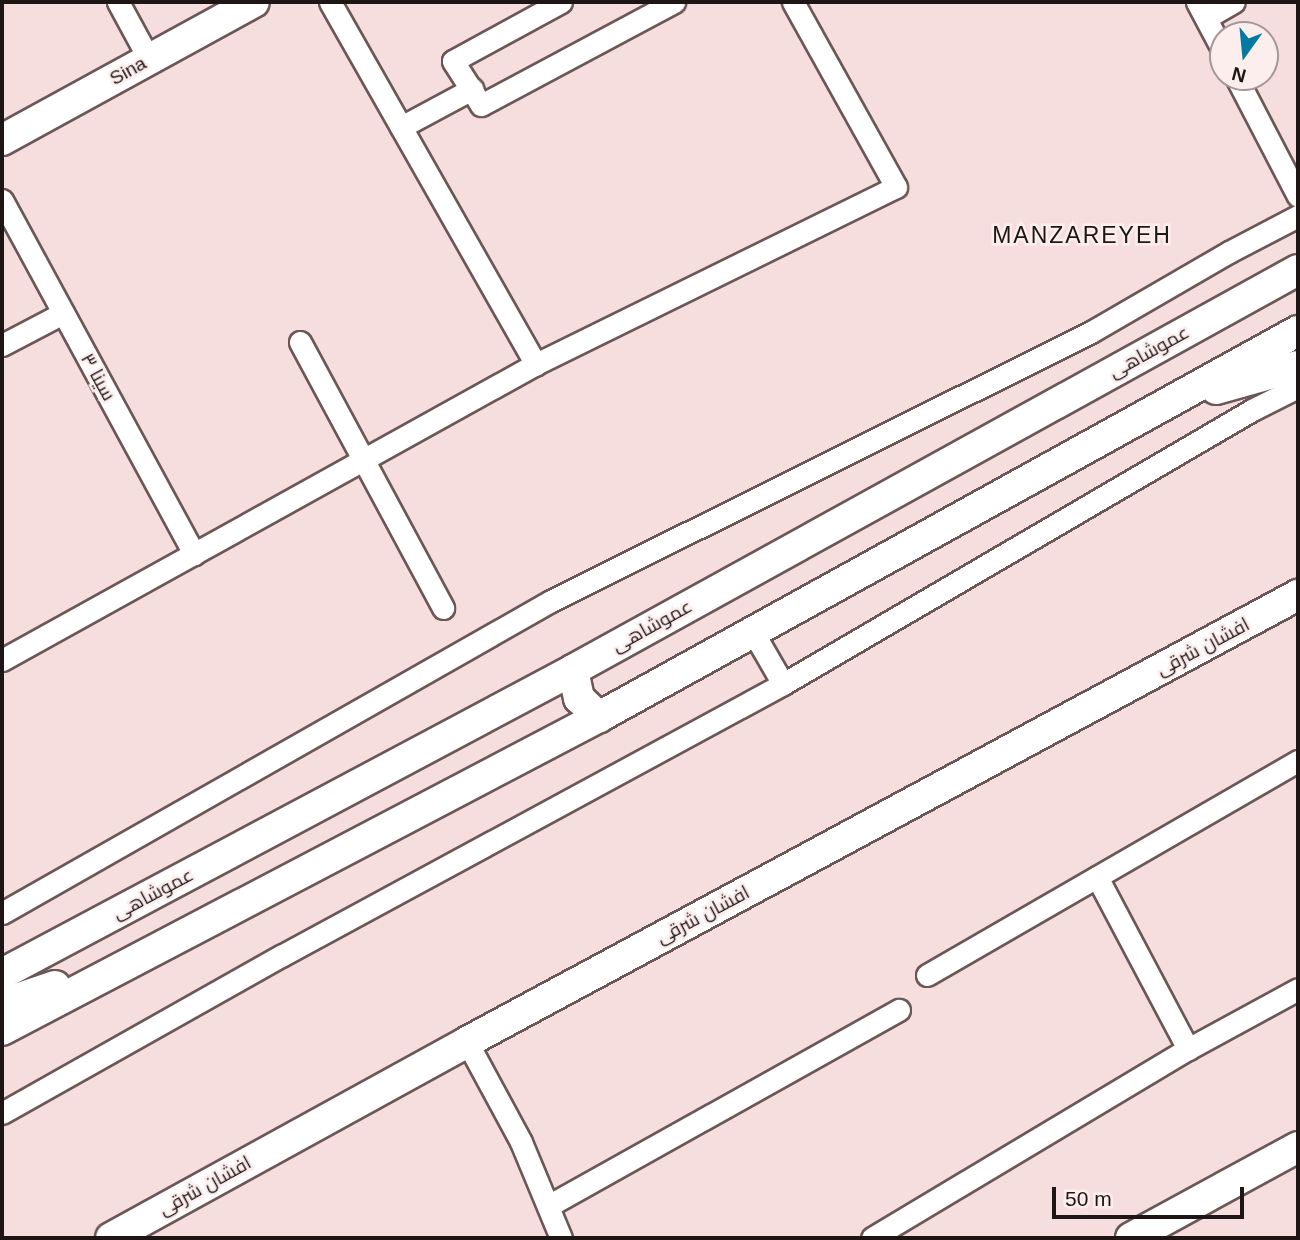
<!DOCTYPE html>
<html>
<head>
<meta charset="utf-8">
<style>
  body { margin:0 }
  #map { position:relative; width:1300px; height:1240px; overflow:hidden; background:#f7dede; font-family:Helvetica,Cairo,sans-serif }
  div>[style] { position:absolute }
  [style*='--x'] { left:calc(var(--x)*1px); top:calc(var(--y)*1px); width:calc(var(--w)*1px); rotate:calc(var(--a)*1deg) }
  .roads { filter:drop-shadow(2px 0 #6b5756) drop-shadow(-2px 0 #6b5756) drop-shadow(0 2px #6b5756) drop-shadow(0 -2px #6b5756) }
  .street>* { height:21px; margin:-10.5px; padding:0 10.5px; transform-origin:10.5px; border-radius:10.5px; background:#fff }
  .secondary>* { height:30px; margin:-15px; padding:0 15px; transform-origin:15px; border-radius:15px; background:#fff }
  span { translate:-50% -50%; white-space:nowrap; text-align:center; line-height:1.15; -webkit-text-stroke:5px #fdeeee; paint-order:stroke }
  .street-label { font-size:19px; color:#1e1515 }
  .quarter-label { font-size:23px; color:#1e1515; letter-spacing:2px }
  .frame { position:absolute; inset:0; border:4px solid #1e1515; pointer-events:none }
  .north { position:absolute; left:1209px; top:21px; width:70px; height:70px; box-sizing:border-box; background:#fdeeee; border:2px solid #a49797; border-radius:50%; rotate:195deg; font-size:19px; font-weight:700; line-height:28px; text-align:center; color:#1e1515 }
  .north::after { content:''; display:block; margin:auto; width:24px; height:32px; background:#007aa1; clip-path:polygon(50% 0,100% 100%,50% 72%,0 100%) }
  .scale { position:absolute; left:1052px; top:1187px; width:192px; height:32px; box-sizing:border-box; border:4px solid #1e1515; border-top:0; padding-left:9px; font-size:21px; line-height:24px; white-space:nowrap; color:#1e1515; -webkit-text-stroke:5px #fdeeee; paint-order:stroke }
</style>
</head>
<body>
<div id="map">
  <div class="roads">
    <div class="street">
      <div style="--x:118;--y:2;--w:65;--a:61.5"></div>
      <div style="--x:330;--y:2;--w:417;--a:60.4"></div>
      <div style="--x:536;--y:364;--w:401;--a:-26.2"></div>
      <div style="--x:896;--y:187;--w:212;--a:-119.1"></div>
      <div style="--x:561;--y:2;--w:123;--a:151.4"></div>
      <div style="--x:453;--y:61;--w:52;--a:57.5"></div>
      <div style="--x:481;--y:105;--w:219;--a:-28.1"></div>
      <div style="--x:1197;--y:2;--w:55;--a:62"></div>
      <div style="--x:1206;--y:18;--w:32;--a:-30"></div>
      <div style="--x:1236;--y:77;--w:134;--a:62.5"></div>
      <div style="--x:401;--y:127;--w:81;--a:-28.2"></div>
      <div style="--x:2;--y:200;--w:403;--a:61.5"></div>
      <div style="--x:300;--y:342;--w:302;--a:61.7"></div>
      <div style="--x:2;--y:345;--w:69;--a:-27.7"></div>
      <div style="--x:753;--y:632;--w:60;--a:60"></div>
      <div style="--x:2;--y:660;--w:611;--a:-29"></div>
      <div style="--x:1097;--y:877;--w:195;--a:62.1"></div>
      <div style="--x:1188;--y:1049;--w:125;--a:-28.6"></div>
      <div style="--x:2;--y:913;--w:631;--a:-29.61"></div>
      <div style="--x:551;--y:601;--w:603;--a:-26.48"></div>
      <div style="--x:1091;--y:332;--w:160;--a:-30.1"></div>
      <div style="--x:1229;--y:252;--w:78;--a:-27.6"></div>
      <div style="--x:927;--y:975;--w:428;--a:-30"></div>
      <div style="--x:467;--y:1042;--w:114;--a:61.6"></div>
      <div style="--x:521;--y:1142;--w:104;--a:67.4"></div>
      <div style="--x:2;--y:1113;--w:320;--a:-29.4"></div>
      <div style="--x:281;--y:956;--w:571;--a:-28.45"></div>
      <div style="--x:783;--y:684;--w:543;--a:-30.29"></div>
      <div style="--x:1252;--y:410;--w:51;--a:-26.6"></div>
      <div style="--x:548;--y:1206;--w:402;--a:-29.2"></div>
      <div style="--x:872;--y:1238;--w:368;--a:-30.9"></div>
    </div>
    <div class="secondary">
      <div style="--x:2;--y:140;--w:287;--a:-28.7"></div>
      <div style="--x:1216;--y:389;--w:85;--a:-15.7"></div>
      <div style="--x:573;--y:670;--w:29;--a:78"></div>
      <div style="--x:579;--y:698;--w:28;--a:44"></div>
      <div style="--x:2;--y:974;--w:647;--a:-28.03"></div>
      <div style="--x:573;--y:670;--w:828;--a:-28.89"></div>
      <div style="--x:2;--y:1004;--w:56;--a:-18.8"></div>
      <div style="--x:2;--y:1030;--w:674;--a:-27.67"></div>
      <div style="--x:599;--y:717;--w:798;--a:-28.91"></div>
      <div style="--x:111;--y:1238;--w:406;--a:-28.8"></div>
      <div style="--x:467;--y:1042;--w:944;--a:-28.28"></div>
      <div style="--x:1131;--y:1238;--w:190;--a:-28.6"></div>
    </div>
  </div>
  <div class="street-label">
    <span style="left:128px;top:71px;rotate:-29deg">Sina</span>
    <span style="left:1149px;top:352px;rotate:-29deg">عموشاهی</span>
    <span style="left:98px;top:377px;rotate:61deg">سینا ۳</span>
    <span style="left:652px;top:626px;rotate:-29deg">عموشاهی</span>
    <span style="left:1203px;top:647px;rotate:-28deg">افشان شرقی</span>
    <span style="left:153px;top:894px;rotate:-28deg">عموشاهی</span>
    <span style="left:703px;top:915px;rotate:-28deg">افشان شرقی</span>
    <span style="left:205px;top:1186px;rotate:-29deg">افشان شرقی</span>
  </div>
  <div class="quarter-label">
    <span style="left:1082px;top:235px">MANZAREYEH</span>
  </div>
  <div class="frame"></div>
  <div class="north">N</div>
  <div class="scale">50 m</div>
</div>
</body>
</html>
